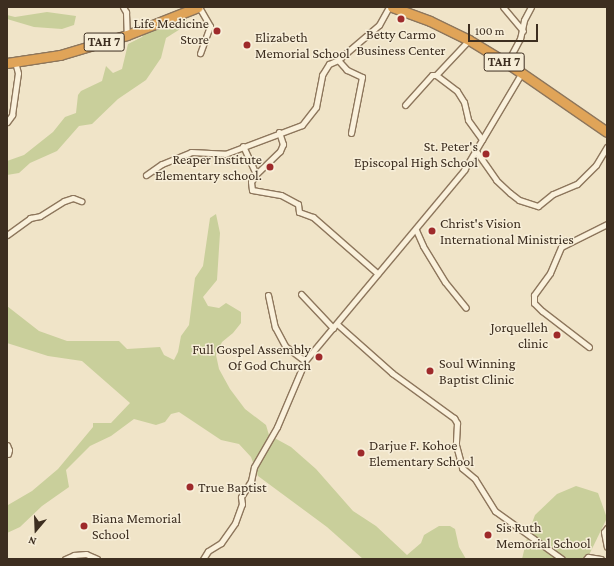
<!DOCTYPE html>
<html>
<head>
<meta charset="utf-8">
<style>
  body { margin:0 }
  #map { position:relative; width:614px; height:566px; overflow:hidden; background:#f0e4c8; font-family:"Crimson Pro",serif }
  div>[style] { position:absolute }
  [style*='--x'] { left:calc(var(--x)*1px); top:calc(var(--y)*1px); width:calc(var(--w)*1px); rotate:calc(var(--a)*1deg) }
  .green>* { inset:0; background:#c9cf9b }
  .roads { filter:drop-shadow(1px 0 #8d765c) drop-shadow(-1px 0 #8d765c) drop-shadow(0 1px #8d765c) drop-shadow(0 -1px #8d765c) }
  .street>* { height:5px; margin:-2.5px; padding:0 2.5px; transform-origin:2.5px; border-radius:2.5px; background:#faf1dc }
  .highway>* { height:9px; margin:-4.5px; padding:0 4.5px; transform-origin:4.5px; border-radius:4.5px; background:#e0a458 }
  .dots>* { width:11px; height:11px; translate:-50% -50%; box-sizing:border-box; border:2px solid #f7eed8; border-radius:50% }
  span { translate:-50% -50%; white-space:nowrap; text-align:center; line-height:1.15; -webkit-text-stroke:3px #f7eed8; paint-order:stroke }
  .shield-label span { padding:1px 3px; background:#f7eed8; border:1px solid; border-radius:3px; -webkit-text-stroke-width:0 }
  .shield-label { font-size:13px; color:#3d2e20; font-weight:700 }
  .poi-label { font-size:14px; color:#3d2e20 }
  .right { translate:-100% -50%; text-align:right }
  .left { translate:0 -50%; text-align:left }
  .frame { position:absolute; inset:0; border:8px solid #3d2e20; pointer-events:none }
  .north { position:absolute; left:16px; top:510px; width:40px; height:40px; -webkit-text-stroke:3px #f7eed8; paint-order:stroke; rotate:199deg; font-size:11px; font-weight:700; line-height:16px; text-align:center; color:#3d2e20 }
  .north::after { content:''; display:block; margin:auto; width:14px; height:18px; background:#3d2e20; clip-path:polygon(50% 0,100% 100%,50% 72%,0 100%) }
  .scale { position:absolute; left:468px; top:24px; width:70px; height:18px; box-sizing:border-box; border:2px solid #3d2e20; border-top:0; padding-left:5px; font-size:12px; line-height:14px; white-space:nowrap; color:#3d2e20; -webkit-text-stroke:3px #f7eed8; paint-order:stroke }
</style>
</head>
<body>
<div id="map">
  <div class="green">
    <div style="clip-path:polygon(47px 12px,76px 16px,74px 25px,62px 29px,34px 27px,7px 19px,7px 15px,15px 17px)"></div>
    <div style="clip-path:polygon(175px 15px,187px 20px,185px 26px,166px 38px,161px 58px,146px 80px,118px 99px,92px 124px,79px 126px,57px 151px,30px 163px,19px 173px,7px 175px,7px 161px,24px 155px,53px 132px,65px 117px,76px 113px,78px 95px,81px 91px,102px 81px,106px 66px,113px 73px,122px 69px,128px 44px,142px 37px,145px 33px)"></div>
    <div style="clip-path:polygon(216px 214px,220px 233px,217px 280px,203px 297px,208px 306px,219px 308px,226px 303px,241px 312px,241px 323px,233px 333px,222px 342px,216px 355px,219px 369px,230px 389px,245px 409px,266px 425px,269px 435px,291px 447px,316px 469px,353px 511px,376px 526px,407px 555px,421px 543px,424px 535px,439px 526px,450px 526px,455px 529px,459px 547px,466px 559px,363px 559px,327px 527px,258px 476px,251px 457px,239px 444px,221px 440px,179px 412px,171px 414px,165px 422px,156px 425px,134px 419px,111px 436px,90px 446px,66px 470px,69px 487px,42px 506px,20px 527px,7px 533px,8px 505px,32px 491px,58px 469px,93px 427px,93px 423px,111px 423px,130px 403px,82px 361px,48px 356px,7px 343px,7px 306px,39px 331px,67px 341px,119px 341px,127px 349px,160px 347px,164px 355px,174px 360px,178px 352px,181px 336px,189px 325px,195px 278px,203px 266px,210px 218px)"></div>
    <div style="clip-path:polygon(576px 486px,598px 493px,607px 518px,589px 555px,586px 559px,522px 559px,528px 534px,535px 515px,557px 494px)"></div>
  </div>
  <div class="roads">
    <div class="street">
      <div style="--x:123;--y:7;--w:6;--a:59"></div>
      <div style="--x:126;--y:12;--w:23;--a:88"></div>
      <div style="--x:199;--y:7;--w:22;--a:60"></div>
      <div style="--x:210;--y:26;--w:29;--a:110"></div>
      <div style="--x:503;--y:7;--w:31;--a:50"></div>
      <div style="--x:507;--y:63;--w:27;--a:-62"></div>
      <div style="--x:520;--y:39;--w:19;--a:-78"></div>
      <div style="--x:524;--y:20;--w:15;--a:-62"></div>
      <div style="--x:436;--y:75;--w:48;--a:-46.7"></div>
      <div style="--x:405;--y:105;--w:40;--a:-48"></div>
      <div style="--x:432;--y:75;--w:4;--a:0"></div>
      <div style="--x:436;--y:75;--w:26;--a:37"></div>
      <div style="--x:457;--y:91;--w:13;--a:58"></div>
      <div style="--x:464;--y:102;--w:18;--a:77"></div>
      <div style="--x:468;--y:120;--w:24;--a:54"></div>
      <div style="--x:7;--y:122;--w:9;--a:-54"></div>
      <div style="--x:12;--y:115;--w:42;--a:-81.9"></div>
      <div style="--x:18;--y:73;--w:11;--a:-105"></div>
      <div style="--x:279;--y:132;--w:13;--a:72"></div>
      <div style="--x:283;--y:144;--w:8;--a:113"></div>
      <div style="--x:280;--y:151;--w:33;--a:136"></div>
      <div style="--x:256;--y:174;--w:9;--a:122"></div>
      <div style="--x:251;--y:182;--w:8;--a:83"></div>
      <div style="--x:252;--y:190;--w:29;--a:10"></div>
      <div style="--x:281;--y:195;--w:19;--a:28"></div>
      <div style="--x:298;--y:204;--w:8;--a:83"></div>
      <div style="--x:299;--y:212;--w:15;--a:20"></div>
      <div style="--x:313;--y:217;--w:86;--a:41.2"></div>
      <div style="--x:351;--y:133;--w:57;--a:-78.9"></div>
      <div style="--x:362;--y:77;--w:17;--a:-155"></div>
      <div style="--x:347;--y:70;--w:13;--a:-132"></div>
      <div style="--x:338;--y:60;--w:54;--a:-40.5"></div>
      <div style="--x:379;--y:25;--w:21;--a:-61"></div>
      <div style="--x:243;--y:146;--w:31;--a:65"></div>
      <div style="--x:476;--y:151;--w:35;--a:55"></div>
      <div style="--x:496;--y:180;--w:19;--a:43"></div>
      <div style="--x:510;--y:193;--w:11;--a:38"></div>
      <div style="--x:519;--y:200;--w:20;--a:18"></div>
      <div style="--x:538;--y:206;--w:19;--a:-39"></div>
      <div style="--x:553;--y:194;--w:26;--a:-23"></div>
      <div style="--x:577;--y:184;--w:27;--a:-45"></div>
      <div style="--x:596;--y:165;--w:21;--a:-59"></div>
      <div style="--x:146;--y:175;--w:19;--a:-35"></div>
      <div style="--x:162;--y:164;--w:31;--a:-22"></div>
      <div style="--x:191;--y:152;--w:34;--a:3"></div>
      <div style="--x:225;--y:154;--w:82;--a:-20.6"></div>
      <div style="--x:302;--y:125;--w:23;--a:-52"></div>
      <div style="--x:316;--y:107;--w:33;--a:-79"></div>
      <div style="--x:322;--y:75;--w:13;--a:-58"></div>
      <div style="--x:329;--y:64;--w:10;--a:-24"></div>
      <div style="--x:416;--y:230;--w:17;--a:66"></div>
      <div style="--x:423;--y:246;--w:42;--a:58.6"></div>
      <div style="--x:445;--y:282;--w:33;--a:51"></div>
      <div style="--x:7;--y:235;--w:29;--a:-36"></div>
      <div style="--x:30;--y:218;--w:10;--a:-11"></div>
      <div style="--x:40;--y:216;--w:28;--a:-32"></div>
      <div style="--x:64;--y:201;--w:9;--a:-18"></div>
      <div style="--x:73;--y:198;--w:9;--a:21"></div>
      <div style="--x:301;--y:294;--w:47;--a:46.7"></div>
      <div style="--x:268;--y:295;--w:33;--a:78"></div>
      <div style="--x:275;--y:327;--w:21;--a:62"></div>
      <div style="--x:285;--y:346;--w:25;--a:37"></div>
      <div style="--x:337;--y:324;--w:74;--a:41.7"></div>
      <div style="--x:392;--y:373;--w:77;--a:36"></div>
      <div style="--x:454;--y:418;--w:6;--a:59"></div>
      <div style="--x:457;--y:423;--w:22;--a:93"></div>
      <div style="--x:456;--y:445;--w:24;--a:75"></div>
      <div style="--x:462;--y:468;--w:17;--a:40"></div>
      <div style="--x:475;--y:479;--w:38;--a:58"></div>
      <div style="--x:495;--y:511;--w:82;--a:35.6"></div>
      <div style="--x:589;--y:347;--w:59;--a:-142.5"></div>
      <div style="--x:542;--y:311;--w:11;--a:-135"></div>
      <div style="--x:534;--y:303;--w:8;--a:-90"></div>
      <div style="--x:534;--y:295;--w:27;--a:-54"></div>
      <div style="--x:550;--y:273;--w:28;--a:-67"></div>
      <div style="--x:561;--y:247;--w:51;--a:-26.6"></div>
      <div style="--x:7;--y:445;--w:5;--a:68"></div>
      <div style="--x:9;--y:450;--w:4;--a:104"></div>
      <div style="--x:607;--y:528;--w:5;--a:127"></div>
      <div style="--x:604;--y:532;--w:15;--a:79"></div>
      <div style="--x:65;--y:559;--w:10;--a:-24"></div>
      <div style="--x:74;--y:555;--w:12;--a:-5"></div>
      <div style="--x:86;--y:554;--w:12;--a:24"></div>
      <div style="--x:203;--y:559;--w:9;--a:-58"></div>
      <div style="--x:208;--y:551;--w:15;--a:-32"></div>
      <div style="--x:221;--y:543;--w:24;--a:-55"></div>
      <div style="--x:235;--y:523;--w:20;--a:-70"></div>
      <div style="--x:242;--y:504;--w:7;--a:-98"></div>
      <div style="--x:241;--y:497;--w:19;--a:-58"></div>
      <div style="--x:251;--y:481;--w:14;--a:-78"></div>
      <div style="--x:254;--y:467;--w:46;--a:-60.1"></div>
      <div style="--x:277;--y:427;--w:72;--a:-67"></div>
      <div style="--x:305;--y:361;--w:249;--a:-50.2"></div>
      <div style="--x:464;--y:170;--w:112;--a:-59.3"></div>
      <div style="--x:586;--y:559;--w:3;--a:-45"></div>
      <div style="--x:588;--y:557;--w:13;--a:9"></div>
    </div>
    <div class="highway">
      <div style="--x:392;--y:7;--w:40;--a:20.2"></div>
      <div style="--x:430;--y:21;--w:43;--a:26"></div>
      <div style="--x:469;--y:40;--w:44;--a:31.2"></div>
      <div style="--x:507;--y:63;--w:121;--a:34.6"></div>
      <div style="--x:7;--y:63;--w:54;--a:-8.6"></div>
      <div style="--x:60;--y:55;--w:70;--a:-16.6"></div>
      <div style="--x:127;--y:35;--w:76;--a:-21.5"></div>
    </div>
  </div>
  <div class="dots">
    <div style="left:401px;top:19px;background:#9e2a2b"></div>
    <div style="left:217px;top:31px;background:#9e2a2b"></div>
    <div style="left:247px;top:45px;background:#9e2a2b"></div>
    <div style="left:486px;top:154px;background:#9e2a2b"></div>
    <div style="left:270px;top:167px;background:#9e2a2b"></div>
    <div style="left:432px;top:231px;background:#9e2a2b"></div>
    <div style="left:557px;top:335px;background:#9e2a2b"></div>
    <div style="left:319px;top:357px;background:#9e2a2b"></div>
    <div style="left:430px;top:371px;background:#9e2a2b"></div>
    <div style="left:361px;top:453px;background:#9e2a2b"></div>
    <div style="left:190px;top:487px;background:#9e2a2b"></div>
    <div style="left:84px;top:526px;background:#9e2a2b"></div>
    <div style="left:488px;top:535px;background:#9e2a2b"></div>
  </div>
  <div class="shield-label">
    <span style="left:104px;top:42px">TAH 7</span>
    <span style="left:504px;top:62px">TAH 7</span>
  </div>
  <div class="poi-label">
    <span class="right" style="left:209px;top:31px">Life Medicine<br>Store</span>
    <span style="left:401px;top:42px">Betty Carmo<br>Business Center</span>
    <span class="left" style="left:255px;top:45px">Elizabeth<br>Memorial School</span>
    <span class="right" style="left:478px;top:154px">St. Peter's<br>Episcopal High School</span>
    <span class="right" style="left:262px;top:167px">Reaper Institute<br>Elementary school.</span>
    <span class="left" style="left:440px;top:231px">Christ's Vision<br>International Ministries</span>
    <span class="right" style="left:548px;top:335px">Jorquelleh<br>clinic</span>
    <span class="right" style="left:311px;top:357px">Full Gospel Assembly<br>Of God Church</span>
    <span class="left" style="left:439px;top:371px">Soul Winning<br>Baptist Clinic</span>
    <span class="left" style="left:369px;top:453px">Darjue F. Kohoe<br>Elementary School</span>
    <span class="left" style="left:198px;top:487px">True Baptist</span>
    <span class="left" style="left:92px;top:526px">Biana Memorial<br>School</span>
    <span class="left" style="left:496px;top:535px">Sis Ruth<br>Memorial School</span>
  </div>
  <div class="frame"></div>
  <div class="north">N</div>
  <div class="scale">100 m</div>
</div>
</body>
</html>
